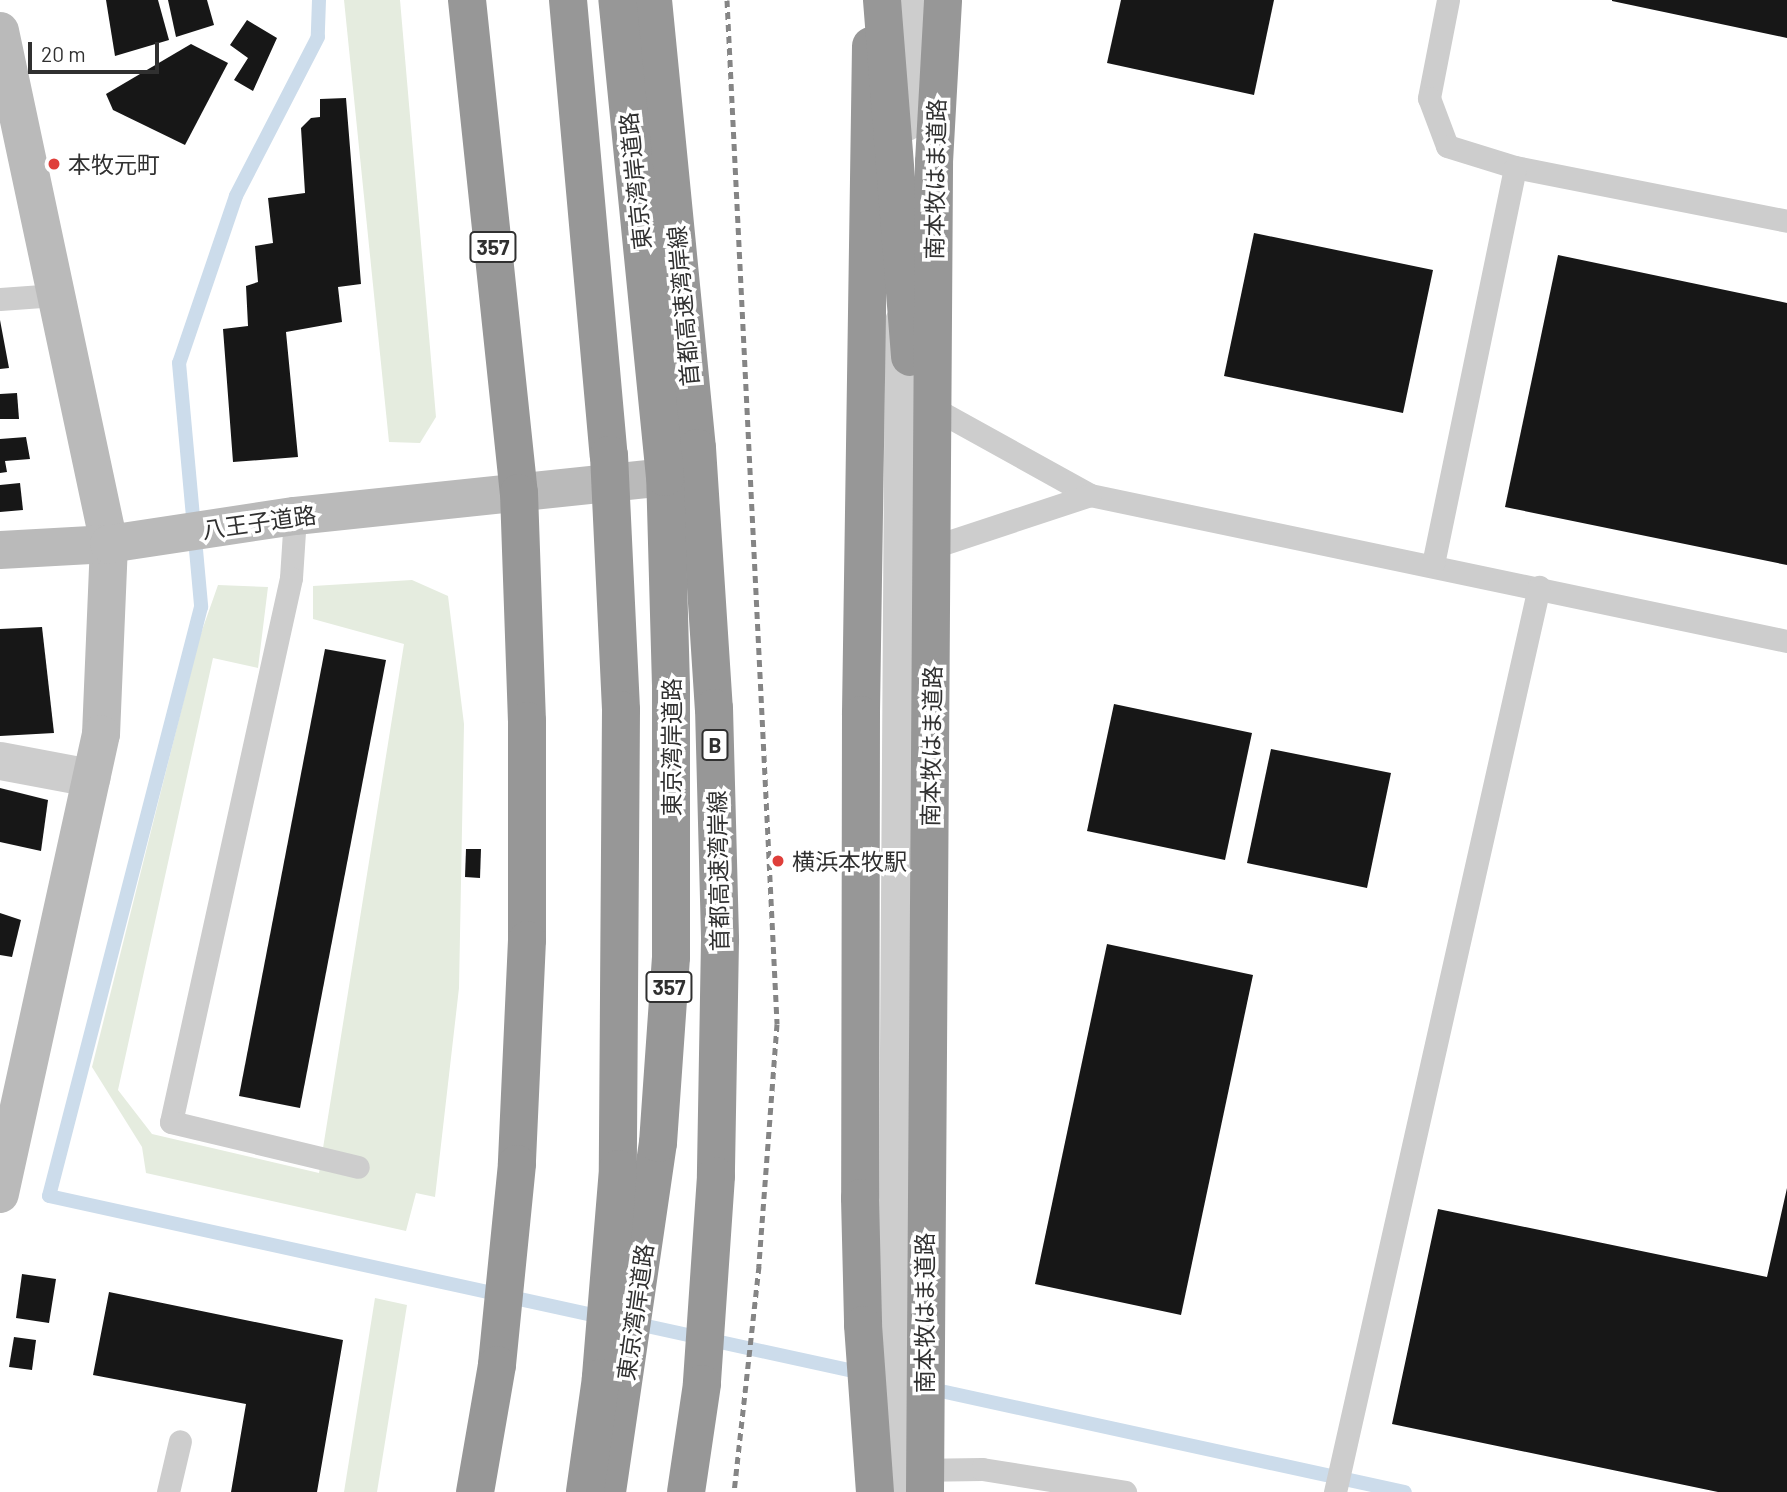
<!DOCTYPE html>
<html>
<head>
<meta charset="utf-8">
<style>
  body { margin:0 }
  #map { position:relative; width:1787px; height:1492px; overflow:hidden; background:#fff; font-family:Barlow,"Noto Sans JP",sans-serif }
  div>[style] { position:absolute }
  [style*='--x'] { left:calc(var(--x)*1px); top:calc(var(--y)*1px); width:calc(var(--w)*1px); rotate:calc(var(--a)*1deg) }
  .green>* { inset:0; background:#e5ecdf }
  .stream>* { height:14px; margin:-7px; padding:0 7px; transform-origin:7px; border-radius:7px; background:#ccdceb }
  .building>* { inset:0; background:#171717 }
  .lane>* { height:23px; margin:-11.5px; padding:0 11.5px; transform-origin:11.5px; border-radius:11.5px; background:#cdcdcd }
  .street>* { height:38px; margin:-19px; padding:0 19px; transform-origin:19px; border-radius:19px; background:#cdcdcd }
  .secondary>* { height:38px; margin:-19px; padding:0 19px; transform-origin:19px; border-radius:19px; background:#bababa }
  .highway>* { height:38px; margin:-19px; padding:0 19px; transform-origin:19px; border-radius:19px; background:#979797 }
  .rail>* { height:5px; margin-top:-2.5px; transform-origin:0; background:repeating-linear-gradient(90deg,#858585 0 7px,transparent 0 12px) }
  .highway-bridge>* { height:38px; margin:-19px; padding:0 19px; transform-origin:19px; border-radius:19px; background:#979797 }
  .dots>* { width:19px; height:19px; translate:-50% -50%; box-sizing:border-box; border:4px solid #fff; border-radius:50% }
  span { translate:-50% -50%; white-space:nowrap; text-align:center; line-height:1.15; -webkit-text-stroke:7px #fff; paint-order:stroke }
  .shield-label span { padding:2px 5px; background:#fff; border:2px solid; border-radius:5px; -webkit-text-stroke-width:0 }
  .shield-label { font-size:21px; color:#303030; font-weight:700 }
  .poi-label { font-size:23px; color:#303030 }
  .left { translate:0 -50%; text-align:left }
  .street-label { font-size:23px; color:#303030 }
  .scale { position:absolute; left:28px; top:42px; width:131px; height:32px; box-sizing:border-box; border:4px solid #303030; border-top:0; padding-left:9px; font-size:21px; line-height:24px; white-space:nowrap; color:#303030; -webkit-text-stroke:5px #fff; paint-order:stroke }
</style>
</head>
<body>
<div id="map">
  <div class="green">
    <div style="clip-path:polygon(344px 0,400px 0,436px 417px,420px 443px,389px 442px)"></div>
    <div style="clip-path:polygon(412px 580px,448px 596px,464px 724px,459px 988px,435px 1197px,416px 1193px,406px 1231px,146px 1173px,142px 1147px,92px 1067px,199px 639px,218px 585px,268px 587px,258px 668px,213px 658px,118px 1090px,152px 1134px,319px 1173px,404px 644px,313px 619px,313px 586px)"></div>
    <div style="clip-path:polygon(375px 1298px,407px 1305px,377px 1492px,344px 1492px)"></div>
  </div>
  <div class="stream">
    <div style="--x:319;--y:0;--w:37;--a:92"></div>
    <div style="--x:318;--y:37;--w:179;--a:117.3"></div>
    <div style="--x:236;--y:196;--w:176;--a:108.8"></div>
    <div style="--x:179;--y:363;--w:245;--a:84.8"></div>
    <div style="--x:201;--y:607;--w:608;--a:104.47"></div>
    <div style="--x:49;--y:1196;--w:570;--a:12.35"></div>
    <div style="--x:633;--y:1323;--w:239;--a:12.3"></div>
    <div style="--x:927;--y:1388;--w:489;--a:12.3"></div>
  </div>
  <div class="building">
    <div style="clip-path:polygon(106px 0,158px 0,169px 40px,115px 56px)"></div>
    <div style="clip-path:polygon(168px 0,207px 0,214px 25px,176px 37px)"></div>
    <div style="clip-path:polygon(1121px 0,1274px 0,1254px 95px,1107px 63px)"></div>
    <div style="clip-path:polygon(1612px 0,1787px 0,1787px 38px,1612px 1px)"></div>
    <div style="clip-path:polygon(247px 20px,277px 38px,253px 91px,234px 80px,248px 58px,230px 45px)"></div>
    <div style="clip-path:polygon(191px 44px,228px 63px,185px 145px,113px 110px,106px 94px)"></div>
    <div style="clip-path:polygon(346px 98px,361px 284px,338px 287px,342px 322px,286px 332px,298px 457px,233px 462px,223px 329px,248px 326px,246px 286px,258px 282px,255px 246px,273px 243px,268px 198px,305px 193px,301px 128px,311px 118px,320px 117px,320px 99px)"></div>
    <div style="clip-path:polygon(1254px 233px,1433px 270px,1403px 413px,1224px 376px)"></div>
    <div style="clip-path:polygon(1558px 255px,1787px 303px,1787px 565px,1505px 507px)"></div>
    <div style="clip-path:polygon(0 320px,9px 368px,0 369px)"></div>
    <div style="clip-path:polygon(17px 393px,19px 419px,0 419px,0 394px)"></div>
    <div style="clip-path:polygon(26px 437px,30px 459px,5px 461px,7px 472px,0 473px,0 439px)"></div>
    <div style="clip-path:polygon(20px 483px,23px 510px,0 512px,0 485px)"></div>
    <div style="clip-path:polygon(42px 627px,54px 733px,0 736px,0 629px)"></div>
    <div style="clip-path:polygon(325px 649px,386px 660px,300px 1108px,239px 1096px)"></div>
    <div style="clip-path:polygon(1114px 704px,1252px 733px,1225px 860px,1087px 831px)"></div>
    <div style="clip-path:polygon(1271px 749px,1391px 773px,1367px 888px,1247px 863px)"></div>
    <div style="clip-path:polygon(0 788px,48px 800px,41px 851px,0 842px)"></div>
    <div style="clip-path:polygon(466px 849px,481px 849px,480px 878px,465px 877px)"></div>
    <div style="clip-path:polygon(0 913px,21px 920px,12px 957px,0 955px)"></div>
    <div style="clip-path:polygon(1107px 944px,1253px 975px,1181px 1315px,1035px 1284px)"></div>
    <div style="clip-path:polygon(1787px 1188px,1787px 1492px,1718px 1492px,1392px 1424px,1438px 1209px,1767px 1277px)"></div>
    <div style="clip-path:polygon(22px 1274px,56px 1279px,49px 1323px,16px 1318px)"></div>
    <div style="clip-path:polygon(109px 1292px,343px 1340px,317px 1492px,231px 1492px,246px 1404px,93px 1375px)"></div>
    <div style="clip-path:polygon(14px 1337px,36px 1340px,32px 1370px,9px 1367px)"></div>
  </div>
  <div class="lane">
    <div style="--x:1448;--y:0;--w:100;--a:101"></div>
    <div style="--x:1429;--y:98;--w:51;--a:69.4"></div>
    <div style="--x:1447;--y:146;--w:71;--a:17.2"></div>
    <div style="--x:1515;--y:167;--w:277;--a:11.2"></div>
    <div style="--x:0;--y:299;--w:56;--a:-4.1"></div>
    <div style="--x:926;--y:404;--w:188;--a:29"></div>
    <div style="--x:1090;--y:495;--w:712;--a:11.83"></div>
    <div style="--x:295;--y:516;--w:62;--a:93.7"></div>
    <div style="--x:291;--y:578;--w:557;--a:102.44"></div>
    <div style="--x:171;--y:1122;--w:192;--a:13.5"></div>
    <div style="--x:924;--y:550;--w:175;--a:-18.3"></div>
    <div style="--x:1433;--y:564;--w:405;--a:-78.3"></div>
    <div style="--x:913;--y:1470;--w:69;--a:-0.8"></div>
    <div style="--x:982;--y:1469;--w:145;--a:9.1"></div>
    <div style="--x:168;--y:1492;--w:52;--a:-76.8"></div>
    <div style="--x:1335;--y:1492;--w:928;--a:-77.3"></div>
  </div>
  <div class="street">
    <div style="--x:906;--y:122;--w:122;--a:-89.1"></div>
    <div style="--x:0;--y:761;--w:93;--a:10.6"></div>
    <div style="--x:896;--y:1492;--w:1170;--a:-89.61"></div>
  </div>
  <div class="secondary">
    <div style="--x:0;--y:31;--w:524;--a:78"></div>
    <div style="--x:109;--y:544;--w:190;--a:92.4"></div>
    <div style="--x:101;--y:734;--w:471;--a:102.4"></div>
    <div style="--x:0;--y:550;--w:109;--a:-3.2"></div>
    <div style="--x:109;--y:544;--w:188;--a:-8.6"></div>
    <div style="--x:295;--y:516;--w:372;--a:-6"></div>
  </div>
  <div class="highway">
    <div style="--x:467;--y:0;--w:496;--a:84"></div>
    <div style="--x:519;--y:493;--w:228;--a:88"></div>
    <div style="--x:527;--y:721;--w:219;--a:90"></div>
    <div style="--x:527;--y:940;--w:224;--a:92.6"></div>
    <div style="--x:517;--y:1164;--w:202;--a:95.7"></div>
    <div style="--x:497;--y:1365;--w:129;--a:99.8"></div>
    <div style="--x:653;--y:0;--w:450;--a:84.4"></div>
    <div style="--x:697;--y:448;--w:261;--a:86.3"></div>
    <div style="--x:714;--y:708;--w:232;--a:88.5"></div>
    <div style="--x:720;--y:940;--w:236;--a:91"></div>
    <div style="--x:716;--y:1176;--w:208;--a:93.9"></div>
    <div style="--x:702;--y:1384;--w:109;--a:98.4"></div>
    <div style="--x:871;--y:46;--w:669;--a:90.86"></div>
    <div style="--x:861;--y:715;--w:483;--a:90.1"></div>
    <div style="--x:860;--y:1198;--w:127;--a:88.6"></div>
    <div style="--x:863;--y:1325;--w:167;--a:85.9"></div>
    <div style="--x:607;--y:1492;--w:353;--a:-81.7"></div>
    <div style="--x:658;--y:1143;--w:186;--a:-86"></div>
    <div style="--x:671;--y:957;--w:271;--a:-90"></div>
    <div style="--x:671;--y:686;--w:209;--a:-91.6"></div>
    <div style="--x:665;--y:477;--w:479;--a:-95.7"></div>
  </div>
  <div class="rail">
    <div style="--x:727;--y:0;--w:1025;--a:87.2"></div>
    <div style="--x:777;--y:1024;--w:243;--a:94.3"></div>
    <div style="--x:759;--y:1266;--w:227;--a:96.3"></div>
  </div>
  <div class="highway-bridge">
    <div style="--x:568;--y:0;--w:457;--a:84.9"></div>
    <div style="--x:609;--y:455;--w:255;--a:87.3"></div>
    <div style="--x:621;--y:710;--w:459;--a:90.4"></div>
    <div style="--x:618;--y:1169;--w:210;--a:94.7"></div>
    <div style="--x:601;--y:1378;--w:115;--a:98"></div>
    <div style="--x:882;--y:0;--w:358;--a:85.5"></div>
    <div style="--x:925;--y:1492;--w:1330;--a:-89.61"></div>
    <div style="--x:934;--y:162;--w:162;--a:-86.8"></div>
  </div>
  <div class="dots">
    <div style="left:54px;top:164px;background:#df3f3a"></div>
    <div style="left:778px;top:861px;background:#df3f3a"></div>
  </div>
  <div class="shield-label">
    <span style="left:493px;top:247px">357</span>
    <span style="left:715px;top:745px">B</span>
    <span style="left:669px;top:987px">357</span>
  </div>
  <div class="poi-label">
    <span class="left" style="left:68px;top:164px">本牧元町</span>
    <span class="left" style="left:792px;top:861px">横浜本牧駅</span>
  </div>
  <div class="street-label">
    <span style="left:935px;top:179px;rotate:-89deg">南本牧はま道路</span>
    <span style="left:635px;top:181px;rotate:-96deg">東京湾岸道路</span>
    <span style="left:683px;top:306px;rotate:-95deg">首都高速湾岸線</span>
    <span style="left:259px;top:522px;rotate:-8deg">八王子道路</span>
    <span style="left:931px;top:746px;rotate:-89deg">南本牧はま道路</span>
    <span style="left:671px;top:747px;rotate:-90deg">東京湾岸道路</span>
    <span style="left:718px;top:871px;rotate:-91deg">首都高速湾岸線</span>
    <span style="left:635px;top:1312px;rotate:-82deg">東京湾岸道路</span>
    <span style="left:924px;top:1313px;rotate:-90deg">南本牧はま道路</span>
  </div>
  <div class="scale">20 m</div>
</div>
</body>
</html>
